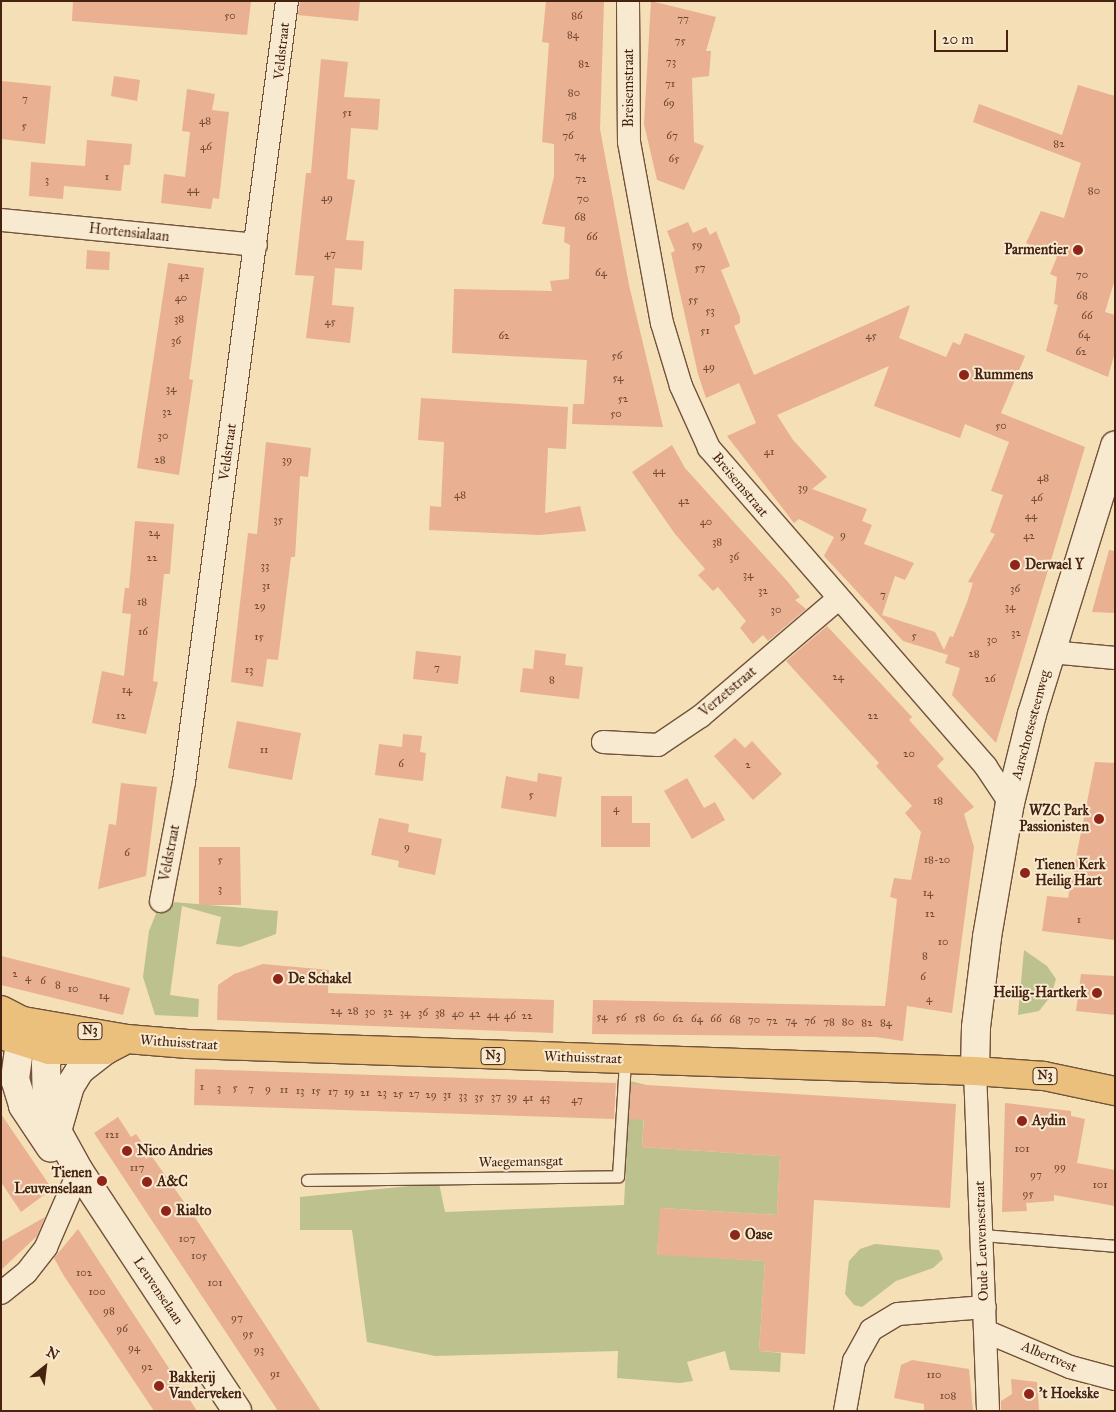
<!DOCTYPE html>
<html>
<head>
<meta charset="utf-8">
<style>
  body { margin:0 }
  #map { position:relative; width:1116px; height:1412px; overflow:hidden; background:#f4dfb7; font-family:"IM FELL Great Primer",serif }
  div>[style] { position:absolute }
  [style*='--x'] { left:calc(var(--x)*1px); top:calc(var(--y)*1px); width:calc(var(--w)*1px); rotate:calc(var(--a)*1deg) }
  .green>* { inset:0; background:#bcc18e }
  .building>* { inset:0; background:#e9b092 }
  .roads { filter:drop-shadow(1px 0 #72523a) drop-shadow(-1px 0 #72523a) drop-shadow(0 1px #72523a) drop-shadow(0 -1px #72523a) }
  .service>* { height:11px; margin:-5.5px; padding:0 5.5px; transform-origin:5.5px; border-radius:5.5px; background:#f8ead0 }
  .minor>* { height:22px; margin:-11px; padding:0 11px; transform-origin:11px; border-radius:11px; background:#f8ead0 }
  .tertiary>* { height:28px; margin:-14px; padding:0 14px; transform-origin:14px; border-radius:14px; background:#f8ead0 }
  .secondary>* { height:28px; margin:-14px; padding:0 14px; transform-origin:14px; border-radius:14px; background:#f8ead0 }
  .primary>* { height:28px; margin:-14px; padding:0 14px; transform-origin:14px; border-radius:14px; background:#eac07c }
  .dots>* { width:14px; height:14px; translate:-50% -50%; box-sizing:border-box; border:2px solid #f8ead0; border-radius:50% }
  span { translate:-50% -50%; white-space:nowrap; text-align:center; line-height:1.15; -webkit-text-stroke:4px #f8ead0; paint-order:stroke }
  .number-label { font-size:11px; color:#6f4631 }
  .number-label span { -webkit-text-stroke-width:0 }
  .shield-label span { padding:1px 4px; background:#f8ead0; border:1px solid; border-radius:4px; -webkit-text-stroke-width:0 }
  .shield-label { font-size:12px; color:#462311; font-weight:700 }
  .street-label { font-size:14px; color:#462311 }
  .poi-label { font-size:14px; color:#462311; font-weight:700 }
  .right { translate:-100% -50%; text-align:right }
  .left { translate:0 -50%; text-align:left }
  .frame { position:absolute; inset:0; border:2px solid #462311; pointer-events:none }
  .north { position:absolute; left:20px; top:1342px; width:50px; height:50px; -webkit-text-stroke:4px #f8ead0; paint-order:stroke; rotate:29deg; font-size:14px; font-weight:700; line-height:20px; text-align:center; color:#462311 }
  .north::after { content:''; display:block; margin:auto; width:18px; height:22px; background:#462311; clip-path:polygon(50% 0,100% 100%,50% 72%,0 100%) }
  .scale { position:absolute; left:934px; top:30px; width:74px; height:22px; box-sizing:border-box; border:2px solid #462311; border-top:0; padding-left:6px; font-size:15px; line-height:18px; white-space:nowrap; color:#462311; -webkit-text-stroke:4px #f8ead0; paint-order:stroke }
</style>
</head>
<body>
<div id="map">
  <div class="green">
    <div style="clip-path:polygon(161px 901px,278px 911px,276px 934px,240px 947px,216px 944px,221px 917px,182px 906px,170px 995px,199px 999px,198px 1017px,155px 1015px,143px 977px,149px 931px)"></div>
    <div style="clip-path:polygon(1024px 950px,1047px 966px,1056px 979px,1051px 996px,1039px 1011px,1018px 1015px)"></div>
    <div style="clip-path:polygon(630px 1081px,646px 1085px,642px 1147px,780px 1156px,777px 1215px,661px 1208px,657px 1254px,765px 1261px,759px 1351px,781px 1353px,780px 1372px,730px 1370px,725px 1351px,687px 1362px,693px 1381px,680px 1383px,617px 1378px,618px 1351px,435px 1356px,367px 1342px,352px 1230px,300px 1230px,300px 1197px,439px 1183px,445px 1212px,624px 1205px)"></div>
    <div style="clip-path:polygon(875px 1244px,939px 1250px,943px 1259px,933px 1268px,896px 1281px,862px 1307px,854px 1305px,845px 1294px,849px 1261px,860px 1249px)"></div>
  </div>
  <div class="building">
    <div style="clip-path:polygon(73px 1px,251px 1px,247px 35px,72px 21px)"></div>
    <div style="clip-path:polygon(300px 1px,360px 1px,358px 21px,298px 15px)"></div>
    <div style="clip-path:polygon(546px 1px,604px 1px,600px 129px,629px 285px,663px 427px,572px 424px,573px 404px,584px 404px,587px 360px,452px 353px,454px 289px,552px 291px,550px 281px,569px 279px,570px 245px,564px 242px,565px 227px,542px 224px,554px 177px,554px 144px,542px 142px,549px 43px,542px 42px)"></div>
    <div style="clip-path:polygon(651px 1px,716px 17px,706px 51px,711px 51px,709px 76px,692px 78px,694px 142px,704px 146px,684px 190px,657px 180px,644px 124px)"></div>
    <div style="clip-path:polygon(321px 59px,348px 62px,344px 97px,380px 99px,378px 130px,351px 128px,347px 179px,355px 180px,346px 240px,364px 241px,362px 270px,335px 268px,332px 305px,354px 307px,350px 343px,306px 338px,314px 276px,295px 275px,306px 173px,311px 173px)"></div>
    <div style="clip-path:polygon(114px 76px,140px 80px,137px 101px,111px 96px)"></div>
    <div style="clip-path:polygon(1px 81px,51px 86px,45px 144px,1px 139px)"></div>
    <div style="clip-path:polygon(1078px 85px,1115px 96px,1115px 279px,1105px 312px,1115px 315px,1115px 352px,1108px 377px,1046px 351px,1058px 305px,1054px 304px,1057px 277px,1050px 274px,1057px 257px,1026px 243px,1041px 211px,1064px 218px,1081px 163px,973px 122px,979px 104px,1062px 135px)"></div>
    <div style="clip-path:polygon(187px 89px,215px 94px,212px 110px,229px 112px,219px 199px,213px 198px,211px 209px,161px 203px,164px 174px,185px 177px,190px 132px,182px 131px)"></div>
    <div style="clip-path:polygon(87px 140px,132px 144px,130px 165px,124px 165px,121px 191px,64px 186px,63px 199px,29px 196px,31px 162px,85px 166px)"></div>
    <div style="clip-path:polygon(evenodd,688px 222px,693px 233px,706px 227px,710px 235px,716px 231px,730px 266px,721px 270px,740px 317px,740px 323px,734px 326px,754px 375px,910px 305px,899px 338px,946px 357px,953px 342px,960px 345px,965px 333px,1025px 356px,1001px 413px,1085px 447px,996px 743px,952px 695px,960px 668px,945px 663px,948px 655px,903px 641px,824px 556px,834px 537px,799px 519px,794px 523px,727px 436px,756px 423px,739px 383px,706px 398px,698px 374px,671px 253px,675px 251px,667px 231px,688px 222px,889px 366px,874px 406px,960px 438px,965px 424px,1009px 442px,991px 491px,1003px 495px,990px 532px,995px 534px,968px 582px,973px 583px,967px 602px,953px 637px,950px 636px,944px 650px,935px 632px,882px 615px,895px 576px,905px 580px,914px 563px,864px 544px,872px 525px,862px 521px,867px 509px,812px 489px,827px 477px,793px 440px,777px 415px,889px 366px)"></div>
    <div style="clip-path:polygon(87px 250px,110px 252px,109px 270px,86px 269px)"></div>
    <div style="clip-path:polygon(168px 263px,204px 268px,189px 379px,193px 380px,179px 475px,137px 468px)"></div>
    <div style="clip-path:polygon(421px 398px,568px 407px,566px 449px,548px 448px,545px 513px,580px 506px,586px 531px,539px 535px,429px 530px,430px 506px,441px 507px,444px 442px,418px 440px)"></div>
    <div style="clip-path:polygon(266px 442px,311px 448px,308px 477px,300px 476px,295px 557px,291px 557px,278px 660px,267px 659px,263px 687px,231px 682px,248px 533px,257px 534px)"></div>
    <div style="clip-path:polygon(672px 445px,685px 468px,788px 582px,800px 597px,795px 600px,806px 609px,768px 641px,763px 635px,753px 644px,740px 628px,746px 621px,718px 587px,713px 591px,698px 575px,705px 569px,675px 534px,632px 472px)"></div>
    <div style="clip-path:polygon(135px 521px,174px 524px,170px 574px,164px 574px,153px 681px,158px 682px,146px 734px,92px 723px,102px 671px,124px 676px,131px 614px,122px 613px,125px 588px,129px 588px)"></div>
    <div style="clip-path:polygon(1109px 550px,1115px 551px,1115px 613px,1092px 612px)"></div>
    <div style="clip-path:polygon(827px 626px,912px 717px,909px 720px,944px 759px,937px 766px,974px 807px,964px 814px,974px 847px,952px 1013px,907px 1006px,903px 1041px,876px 1037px,592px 1034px,593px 1000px,885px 1006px,897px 899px,890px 897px,894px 878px,911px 880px,921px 832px,905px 813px,912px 806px,876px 766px,879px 763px,786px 661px)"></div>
    <div style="clip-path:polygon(535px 650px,566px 654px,565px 665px,583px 667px,579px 699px,520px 692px,523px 668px,533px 669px)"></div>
    <div style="clip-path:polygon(416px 651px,461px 656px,458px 684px,413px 679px)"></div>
    <div style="clip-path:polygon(237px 721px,301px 733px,292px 780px,228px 768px)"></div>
    <div style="clip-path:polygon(403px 734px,422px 736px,420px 752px,426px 753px,423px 781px,375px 775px,379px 744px,402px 747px)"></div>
    <div style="clip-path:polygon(735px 738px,745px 748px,752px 741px,782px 774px,753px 800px,714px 756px)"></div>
    <div style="clip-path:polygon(1095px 762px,1115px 763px,1115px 940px,1042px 931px,1047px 896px,1068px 898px)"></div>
    <div style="clip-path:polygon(538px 773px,562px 777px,556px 817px,501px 808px,506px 776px,537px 782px)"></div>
    <div style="clip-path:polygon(687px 778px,704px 808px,715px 802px,725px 820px,692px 839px,664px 791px)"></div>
    <div style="clip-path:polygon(121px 783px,157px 787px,146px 876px,98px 889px,109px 824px,116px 825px)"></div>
    <div style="clip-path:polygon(601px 796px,632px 796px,632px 823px,650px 823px,650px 847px,601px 847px)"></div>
    <div style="clip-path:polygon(379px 818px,409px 824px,408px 832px,442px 839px,435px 875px,398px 867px,399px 861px,371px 855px)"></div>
    <div style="clip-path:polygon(199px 847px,240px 847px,241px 905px,199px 905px)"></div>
    <div style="clip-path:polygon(1px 956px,130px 988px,123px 1015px,1px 985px)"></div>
    <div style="clip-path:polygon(263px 964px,329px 970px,328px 993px,554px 1000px,553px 1033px,217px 1020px,218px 985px,234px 974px)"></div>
    <div style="clip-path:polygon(1081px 974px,1115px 976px,1115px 1015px,1076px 1011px)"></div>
    <div style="clip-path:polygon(195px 1069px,616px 1083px,614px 1119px,194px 1105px)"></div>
    <div style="clip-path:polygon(631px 1084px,956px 1104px,950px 1208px,814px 1200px,805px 1354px,759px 1351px,765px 1261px,657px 1255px,660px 1208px,777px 1215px,780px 1156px,642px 1147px,644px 1120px,629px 1119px)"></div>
    <div style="clip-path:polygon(1005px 1103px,1071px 1111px,1071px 1116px,1085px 1119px,1077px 1163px,1115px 1170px,1115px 1206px,1054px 1195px,1054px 1201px,1026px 1203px,1027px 1211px,1002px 1212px)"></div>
    <div style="clip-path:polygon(1px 1114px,52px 1189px,21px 1212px,1px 1182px)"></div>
    <div style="clip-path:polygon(118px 1117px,131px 1137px,136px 1134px,196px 1219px,321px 1411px,278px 1411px,94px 1133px)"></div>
    <div style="clip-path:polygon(45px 1217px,37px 1236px,1px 1270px,1px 1242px)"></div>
    <div style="clip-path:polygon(78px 1229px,106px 1272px,197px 1411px,154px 1411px,64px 1276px,54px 1258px)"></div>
    <div style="clip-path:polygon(912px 1360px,969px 1369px,973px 1411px,924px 1411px,924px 1404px,894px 1398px,901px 1365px)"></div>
    <div style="clip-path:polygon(1011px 1379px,1037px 1382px,1039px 1411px,1001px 1411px,1001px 1401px,1012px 1394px)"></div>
  </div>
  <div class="roads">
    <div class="service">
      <div style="--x:307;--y:1180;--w:311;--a:-0.7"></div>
      <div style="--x:618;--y:1176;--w:116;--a:-86.5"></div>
      <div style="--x:982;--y:1235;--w:133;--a:4.7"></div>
    </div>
    <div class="minor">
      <div style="--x:628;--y:1;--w:141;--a:89.6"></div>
      <div style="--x:629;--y:142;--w:184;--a:79.7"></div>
      <div style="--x:662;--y:323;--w:66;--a:73.2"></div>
      <div style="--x:681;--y:386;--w:68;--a:65.7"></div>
      <div style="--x:709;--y:448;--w:422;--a:49"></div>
      <div style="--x:986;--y:767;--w:43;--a:56.3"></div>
      <div style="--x:1;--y:220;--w:256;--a:5.6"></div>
      <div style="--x:1051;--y:652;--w:64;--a:5.4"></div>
      <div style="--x:603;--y:742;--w:55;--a:3.1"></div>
      <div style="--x:658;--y:745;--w:52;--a:-34"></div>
      <div style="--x:701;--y:716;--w:179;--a:-40.5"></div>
      <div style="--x:161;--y:901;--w:121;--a:-79.1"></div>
      <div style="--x:184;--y:782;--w:788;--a:-82.49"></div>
      <div style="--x:975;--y:1071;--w:340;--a:87.8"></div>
      <div style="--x:1;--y:1293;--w:32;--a:-39"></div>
      <div style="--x:26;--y:1273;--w:33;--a:-52"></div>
      <div style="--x:46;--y:1247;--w:83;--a:-66.5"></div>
      <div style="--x:985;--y:1331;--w:92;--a:23"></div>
      <div style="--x:1070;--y:1367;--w:47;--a:14.9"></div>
      <div style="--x:845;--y:1411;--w:51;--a:-79.8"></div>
      <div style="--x:854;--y:1361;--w:35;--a:-61"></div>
      <div style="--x:871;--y:1330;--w:31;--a:-31"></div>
      <div style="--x:898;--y:1314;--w:87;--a:-4.6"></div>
    </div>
    <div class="tertiary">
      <div style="--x:23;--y:1021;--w:59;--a:97.9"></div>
      <div style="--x:15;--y:1079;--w:28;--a:73"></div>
      <div style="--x:23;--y:1106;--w:50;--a:56.3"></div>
      <div style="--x:52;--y:1027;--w:37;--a:99"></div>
      <div style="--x:46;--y:1064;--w:44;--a:88.7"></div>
      <div style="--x:47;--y:1108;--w:25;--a:67"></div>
      <div style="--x:57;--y:1131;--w:46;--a:61.2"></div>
      <div style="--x:79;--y:1171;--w:287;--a:56.6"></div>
      <div style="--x:57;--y:1131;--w:47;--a:-73.9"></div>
      <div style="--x:70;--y:1086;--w:19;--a:-58"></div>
      <div style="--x:80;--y:1070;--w:33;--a:-38"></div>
    </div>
    <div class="secondary">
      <div style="--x:975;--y:1071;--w:44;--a:-88.7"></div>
      <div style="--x:976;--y:1027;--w:91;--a:-83"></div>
      <div style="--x:987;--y:937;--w:136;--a:-80.3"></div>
      <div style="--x:1010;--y:803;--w:92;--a:-76.1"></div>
      <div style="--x:1032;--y:714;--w:281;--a:-72.8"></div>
    </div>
    <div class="primary">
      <div style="--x:1;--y:1010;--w:25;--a:27"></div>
      <div style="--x:23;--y:1021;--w:106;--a:9.8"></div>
      <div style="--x:127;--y:1039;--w:61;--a:4.7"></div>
      <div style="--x:188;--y:1044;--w:787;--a:1.96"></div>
      <div style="--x:975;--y:1071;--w:69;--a:4.1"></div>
      <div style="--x:1044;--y:1076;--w:73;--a:11.9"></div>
      <div style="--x:1;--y:1035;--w:50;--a:17.4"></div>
      <div style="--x:49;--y:1050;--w:57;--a:0"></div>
      <div style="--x:106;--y:1050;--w:17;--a:-28"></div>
    </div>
  </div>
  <div class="dots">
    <div style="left:1078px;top:250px;background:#8f2418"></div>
    <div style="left:964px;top:375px;background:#8f2418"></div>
    <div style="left:1015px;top:565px;background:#8f2418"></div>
    <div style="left:1099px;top:819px;background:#8f2418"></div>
    <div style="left:1025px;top:873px;background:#8f2418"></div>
    <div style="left:278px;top:979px;background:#8f2418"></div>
    <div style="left:1097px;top:993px;background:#8f2418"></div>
    <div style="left:1022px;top:1121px;background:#8f2418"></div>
    <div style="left:127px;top:1151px;background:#8f2418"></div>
    <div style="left:102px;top:1181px;background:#8f2418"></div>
    <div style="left:147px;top:1182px;background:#8f2418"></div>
    <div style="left:166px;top:1211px;background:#8f2418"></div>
    <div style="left:735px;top:1235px;background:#8f2418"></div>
    <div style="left:159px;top:1386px;background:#8f2418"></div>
    <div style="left:1029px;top:1394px;background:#8f2418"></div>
  </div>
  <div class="number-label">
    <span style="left:230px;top:16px">50</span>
    <span style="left:577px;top:16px">86</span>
    <span style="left:683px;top:19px">77</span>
    <span style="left:573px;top:35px">84</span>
    <span style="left:680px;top:41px">75</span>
    <span style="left:671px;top:62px">73</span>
    <span style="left:584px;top:64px">82</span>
    <span style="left:670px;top:84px">71</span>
    <span style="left:574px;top:93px">80</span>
    <span style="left:25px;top:99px">7</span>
    <span style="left:669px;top:103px">69</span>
    <span style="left:347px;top:113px">51</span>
    <span style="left:571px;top:116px">78</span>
    <span style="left:205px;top:121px">48</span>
    <span style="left:24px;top:126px">5</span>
    <span style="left:568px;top:136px">76</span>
    <span style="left:672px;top:136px">67</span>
    <span style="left:1059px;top:144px">82</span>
    <span style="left:206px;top:147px">46</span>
    <span style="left:580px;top:156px">74</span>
    <span style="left:674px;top:159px">65</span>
    <span style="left:107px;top:177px">1</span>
    <span style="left:581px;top:179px">72</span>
    <span style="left:47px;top:180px">3</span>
    <span style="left:193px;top:190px">44</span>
    <span style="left:1094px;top:191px">80</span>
    <span style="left:327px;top:198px">49</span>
    <span style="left:583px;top:199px">70</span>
    <span style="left:580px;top:217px">68</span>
    <span style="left:592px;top:237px">66</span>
    <span style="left:697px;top:245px">59</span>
    <span style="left:330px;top:254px">47</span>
    <span style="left:700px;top:268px">57</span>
    <span style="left:601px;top:273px">64</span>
    <span style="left:1082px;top:275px">70</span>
    <span style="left:184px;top:276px">42</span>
    <span style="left:1082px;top:296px">68</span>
    <span style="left:181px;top:298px">40</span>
    <span style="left:693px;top:300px">55</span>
    <span style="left:710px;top:311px">53</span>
    <span style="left:1087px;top:316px">66</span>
    <span style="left:179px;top:319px">38</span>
    <span style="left:330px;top:322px">45</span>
    <span style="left:705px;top:331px">51</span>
    <span style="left:1084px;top:335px">64</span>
    <span style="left:504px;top:336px">62</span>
    <span style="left:871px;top:336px">45</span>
    <span style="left:176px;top:341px">36</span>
    <span style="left:1081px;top:352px">62</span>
    <span style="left:617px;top:356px">56</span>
    <span style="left:709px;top:367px">49</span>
    <span style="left:618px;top:378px">54</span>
    <span style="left:171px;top:389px">34</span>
    <span style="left:623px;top:399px">52</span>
    <span style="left:167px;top:412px">32</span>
    <span style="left:616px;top:414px">50</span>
    <span style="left:1001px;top:426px">50</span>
    <span style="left:163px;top:436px">30</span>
    <span style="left:769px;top:452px">41</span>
    <span style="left:160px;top:460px">28</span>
    <span style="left:287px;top:460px">39</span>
    <span style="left:659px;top:471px">44</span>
    <span style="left:1043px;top:478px">48</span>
    <span style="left:803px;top:488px">39</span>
    <span style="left:460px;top:495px">48</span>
    <span style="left:1037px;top:498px">46</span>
    <span style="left:684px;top:501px">42</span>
    <span style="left:1031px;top:516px">44</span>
    <span style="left:278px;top:520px">35</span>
    <span style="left:706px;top:522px">40</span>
    <span style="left:154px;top:533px">24</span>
    <span style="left:843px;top:535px">9</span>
    <span style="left:1029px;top:536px">42</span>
    <span style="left:717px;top:542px">38</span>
    <span style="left:734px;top:557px">36</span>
    <span style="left:152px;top:558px">22</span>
    <span style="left:265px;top:566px">33</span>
    <span style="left:748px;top:575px">34</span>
    <span style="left:266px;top:586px">31</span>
    <span style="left:1015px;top:589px">36</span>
    <span style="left:763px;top:591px">32</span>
    <span style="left:883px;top:595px">7</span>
    <span style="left:142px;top:602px">18</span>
    <span style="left:260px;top:606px">29</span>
    <span style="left:1010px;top:607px">34</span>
    <span style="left:776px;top:610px">30</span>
    <span style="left:143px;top:632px">16</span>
    <span style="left:1016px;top:633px">32</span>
    <span style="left:914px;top:636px">5</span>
    <span style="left:259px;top:637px">15</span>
    <span style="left:992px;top:640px">30</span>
    <span style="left:974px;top:654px">28</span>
    <span style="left:437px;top:668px">7</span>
    <span style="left:249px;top:670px">13</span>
    <span style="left:838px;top:677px">24</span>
    <span style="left:990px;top:679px">26</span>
    <span style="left:552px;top:680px">8</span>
    <span style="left:127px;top:690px">14</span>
    <span style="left:121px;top:716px">12</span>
    <span style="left:873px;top:716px">22</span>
    <span style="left:264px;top:750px">11</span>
    <span style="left:909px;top:754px">20</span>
    <span style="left:401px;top:764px">6</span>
    <span style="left:748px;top:765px">2</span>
    <span style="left:531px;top:795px">5</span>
    <span style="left:938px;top:801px">18</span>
    <span style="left:616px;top:809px">4</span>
    <span style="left:407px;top:847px">9</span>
    <span style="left:127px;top:853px">6</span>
    <span style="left:220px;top:860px">5</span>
    <span style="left:937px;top:860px">18-20</span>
    <span style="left:220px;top:889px">3</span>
    <span style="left:928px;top:893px">14</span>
    <span style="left:930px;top:914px">12</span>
    <span style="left:1079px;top:920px">1</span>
    <span style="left:943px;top:942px">10</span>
    <span style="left:925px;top:956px">8</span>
    <span style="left:15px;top:974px">2</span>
    <span style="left:923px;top:977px">6</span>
    <span style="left:28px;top:978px">4</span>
    <span style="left:43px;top:981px">6</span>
    <span style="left:58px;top:985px">8</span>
    <span style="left:73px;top:989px">10</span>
    <span style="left:104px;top:996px">14</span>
    <span style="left:929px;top:999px">4</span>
    <span style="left:336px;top:1011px">24</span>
    <span style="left:353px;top:1011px">28</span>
    <span style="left:370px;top:1012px">30</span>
    <span style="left:388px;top:1012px">32</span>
    <span style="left:405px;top:1013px">34</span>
    <span style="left:423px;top:1013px">36</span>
    <span style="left:440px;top:1013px">38</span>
    <span style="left:458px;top:1014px">40</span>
    <span style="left:475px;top:1014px">42</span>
    <span style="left:493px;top:1015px">44</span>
    <span style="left:510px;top:1016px">46</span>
    <span style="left:527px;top:1016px">22</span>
    <span style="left:602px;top:1017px">54</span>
    <span style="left:621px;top:1018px">56</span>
    <span style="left:640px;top:1018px">58</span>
    <span style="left:659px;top:1018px">60</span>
    <span style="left:678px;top:1019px">62</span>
    <span style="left:697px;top:1019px">64</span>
    <span style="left:716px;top:1019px">66</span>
    <span style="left:735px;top:1020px">68</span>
    <span style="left:754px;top:1020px">70</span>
    <span style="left:772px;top:1021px">72</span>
    <span style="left:791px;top:1021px">74</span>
    <span style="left:810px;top:1021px">76</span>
    <span style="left:829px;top:1022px">78</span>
    <span style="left:848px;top:1022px">80</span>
    <span style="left:867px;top:1023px">82</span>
    <span style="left:886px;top:1023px">84</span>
    <span style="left:202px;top:1087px">1</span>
    <span style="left:219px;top:1088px">3</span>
    <span style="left:235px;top:1088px">5</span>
    <span style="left:251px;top:1089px">7</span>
    <span style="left:268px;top:1089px">9</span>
    <span style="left:284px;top:1090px">11</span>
    <span style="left:300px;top:1091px">13</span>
    <span style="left:316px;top:1091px">15</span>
    <span style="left:333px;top:1092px">17</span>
    <span style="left:349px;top:1092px">19</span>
    <span style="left:365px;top:1093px">21</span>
    <span style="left:382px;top:1093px">23</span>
    <span style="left:398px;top:1094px">25</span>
    <span style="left:414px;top:1094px">27</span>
    <span style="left:431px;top:1095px">29</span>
    <span style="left:447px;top:1095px">31</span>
    <span style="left:463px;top:1096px">33</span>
    <span style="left:479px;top:1097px">35</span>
    <span style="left:496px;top:1097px">37</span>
    <span style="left:512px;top:1097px">39</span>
    <span style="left:528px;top:1098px">41</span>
    <span style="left:545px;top:1098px">43</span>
    <span style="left:577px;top:1100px">47</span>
    <span style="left:112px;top:1135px">121</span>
    <span style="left:1022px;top:1149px">101</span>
    <span style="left:1060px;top:1167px">99</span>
    <span style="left:137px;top:1168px">117</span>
    <span style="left:1036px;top:1175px">97</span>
    <span style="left:1100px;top:1185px">101</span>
    <span style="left:1028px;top:1194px">95</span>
    <span style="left:187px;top:1239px">107</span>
    <span style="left:199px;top:1256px">105</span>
    <span style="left:84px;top:1273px">102</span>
    <span style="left:215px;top:1283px">101</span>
    <span style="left:97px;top:1292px">100</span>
    <span style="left:109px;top:1311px">98</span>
    <span style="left:237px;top:1318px">97</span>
    <span style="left:122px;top:1329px">96</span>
    <span style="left:248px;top:1334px">95</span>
    <span style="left:134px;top:1348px">94</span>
    <span style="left:259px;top:1350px">93</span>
    <span style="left:147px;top:1367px">92</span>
    <span style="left:275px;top:1374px">91</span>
    <span style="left:934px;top:1375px">110</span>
    <span style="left:948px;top:1396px">108</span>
  </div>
  <div class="shield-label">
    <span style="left:90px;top:1031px">N3</span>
    <span style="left:493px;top:1056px">N3</span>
    <span style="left:1045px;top:1076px">N3</span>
  </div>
  <div class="street-label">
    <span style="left:282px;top:51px;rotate:-84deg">Veldstraat</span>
    <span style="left:629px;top:88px;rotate:-90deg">Breisemstraat</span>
    <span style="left:129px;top:233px;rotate:6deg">Hortensialaan</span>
    <span style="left:228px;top:452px;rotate:-82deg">Veldstraat</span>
    <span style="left:740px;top:485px;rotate:50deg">Breisemstraat</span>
    <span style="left:728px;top:692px;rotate:-40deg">Verzetstraat</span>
    <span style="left:1031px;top:725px;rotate:-75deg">Aarschotsesteenweg</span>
    <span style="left:170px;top:853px;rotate:-79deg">Veldstraat</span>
    <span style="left:179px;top:1043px;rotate:4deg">Withuisstraat</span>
    <span style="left:583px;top:1058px;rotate:2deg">Withuisstraat</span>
    <span style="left:521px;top:1162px;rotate:-1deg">Waegemansgat</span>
    <span style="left:982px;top:1241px;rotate:-92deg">Oude Leuvensestraat</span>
    <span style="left:158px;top:1291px;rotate:56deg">Leuvenselaan</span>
    <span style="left:1049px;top:1357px;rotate:23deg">Albertvest</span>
  </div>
  <div class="poi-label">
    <span class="right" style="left:1068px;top:250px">Parmentier</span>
    <span class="left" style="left:974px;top:375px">Rummens</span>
    <span class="left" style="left:1025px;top:565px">Derwael Y</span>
    <span class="right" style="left:1089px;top:819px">WZC Park<br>Passionisten</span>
    <span class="left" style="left:1035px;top:873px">Tienen Kerk<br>Heilig Hart</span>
    <span class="left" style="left:288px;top:979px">De Schakel</span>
    <span class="right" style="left:1087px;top:993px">Heilig-Hartkerk</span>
    <span class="left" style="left:1032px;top:1121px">Aydin</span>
    <span class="left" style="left:137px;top:1151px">Nico Andries</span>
    <span class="right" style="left:92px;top:1181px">Tienen<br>Leuvenselaan</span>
    <span class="left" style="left:157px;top:1182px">A&amp;C</span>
    <span class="left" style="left:176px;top:1211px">Rialto</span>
    <span class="left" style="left:745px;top:1235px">Oase</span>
    <span class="left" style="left:169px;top:1386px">Bakkerij<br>Vanderveken</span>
    <span class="left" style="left:1039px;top:1394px">'t Hoekske</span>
  </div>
  <div class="frame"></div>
  <div class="north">N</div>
  <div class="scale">20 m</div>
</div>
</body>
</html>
